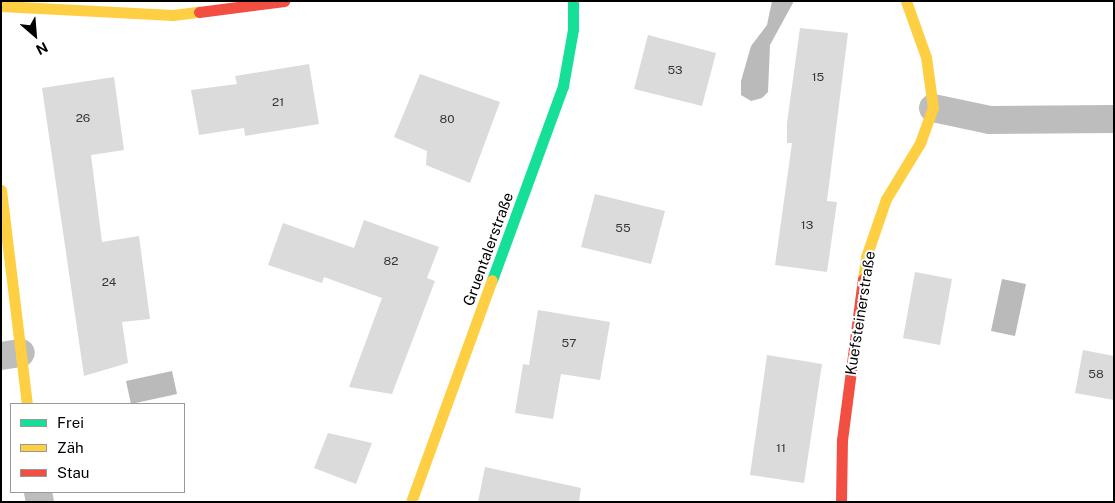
<!DOCTYPE html>
<html>
<head>
<meta charset="utf-8">
<style>
  body { margin:0 }
  #map { position:relative; width:1115px; height:503px; overflow:hidden; background:#fff; font-family:"Public Sans",sans-serif }
  div>[style] { position:absolute }
  [style*='--x'] { left:calc(var(--x)*1px); top:calc(var(--y)*1px); width:calc(var(--w)*1px); rotate:calc(var(--a)*1deg) }
  .water>* { inset:0; background:#bababa }
  .building>* { inset:0; background:#dbdbdb }
  .street>* { height:28px; margin:-14px; padding:0 14px; transform-origin:14px; border-radius:14px; background:#bdbdbd }
  .fast>* { height:11px; margin:-5.5px; padding:0 5.5px; transform-origin:5.5px; border-radius:5.5px; background:#16e098 }
  .slow>* { height:11px; margin:-5.5px; padding:0 5.5px; transform-origin:5.5px; border-radius:5.5px; background:#ffcf43 }
  .jam>* { height:11px; margin:-5.5px; padding:0 5.5px; transform-origin:5.5px; border-radius:5.5px; background:#f24e42 }
  span { translate:-50% -50%; white-space:nowrap; text-align:center; line-height:1.15; -webkit-text-stroke:4px #fff; paint-order:stroke }
  .number-label { font-size:12px; color:#373737 }
  .number-label span { -webkit-text-stroke-width:0 }
  .street-label { font-size:15px; color:#000 }
  .frame { position:absolute; inset:0; border:2px solid #000; pointer-events:none }
  .legend { position:absolute; left:10px; top:403px; width:175px; height:90px; box-sizing:border-box; background:#fff; border:1px solid #999; margin:0; padding:6px 9px; list-style:none; font-size:15px; color:#000 }
  .legend li { display:flex; align-items:center; gap:10px; height:25px }
  .legend b { width:25px; border:1px solid #999 }
  .north { position:absolute; left:10px; top:10px; width:50px; height:50px; -webkit-text-stroke:4px #fff; paint-order:stroke; rotate:153deg; font-size:14px; font-weight:700; line-height:20px; text-align:center; color:#000 }
  .north::after { content:''; display:block; margin:auto; width:18px; height:22px; background:#000; clip-path:polygon(50% 0,100% 100%,50% 72%,0 100%) }
</style>
</head>
<body>
<div id="map">
  <div class="water">
    <div style="clip-path:polygon(772px 1px,794px 1px,770px 45px,768px 92px,762px 98px,751px 101px,741px 95px,741px 81px,751px 46px,767px 25px)"></div>
    <div style="clip-path:polygon(1002px 279px,1026px 284px,1015px 336px,991px 331px)"></div>
    <div style="clip-path:polygon(172px 371px,177px 394px,131px 404px,126px 381px)"></div>
  </div>
  <div class="building">
    <div style="clip-path:polygon(800px 28px,848px 33px,827px 201px,837px 202px,827px 272px,775px 265px,792px 143px,787px 143px,787px 123px)"></div>
    <div style="clip-path:polygon(648px 35px,716px 53px,702px 106px,634px 89px)"></div>
    <div style="clip-path:polygon(309px 64px,319px 124px,245px 136px,244px 128px,199px 135px,191px 90px,237px 84px,235px 76px)"></div>
    <div style="clip-path:polygon(420px 74px,500px 102px,470px 183px,426px 165px,427px 151px,394px 137px)"></div>
    <div style="clip-path:polygon(114px 77px,124px 150px,91px 155px,102px 242px,139px 236px,150px 319px,122px 322px,128px 363px,84px 376px,42px 88px)"></div>
    <div style="clip-path:polygon(595px 194px,665px 211px,651px 264px,581px 247px)"></div>
    <div style="clip-path:polygon(364px 220px,439px 247px,427px 278px,435px 281px,392px 394px,349px 387px,382px 298px,324px 277px,322px 283px,268px 265px,283px 223px,354px 248px)"></div>
    <div style="clip-path:polygon(915px 272px,952px 279px,940px 345px,903px 338px)"></div>
    <div style="clip-path:polygon(538px 310px,610px 322px,600px 380px,561px 374px,553px 419px,515px 413px,523px 364px,529px 365px)"></div>
    <div style="clip-path:polygon(1083px 350px,1114px 356px,1114px 400px,1075px 393px)"></div>
    <div style="clip-path:polygon(767px 355px,822px 364px,804px 483px,750px 475px)"></div>
    <div style="clip-path:polygon(328px 433px,372px 443px,356px 484px,314px 468px)"></div>
    <div style="clip-path:polygon(485px 467px,581px 488px,579px 502px,478px 502px)"></div>
  </div>
  <div class="street">
    <div style="--x:933;--y:108;--w:58;--a:11.9"></div>
    <div style="--x:990;--y:120;--w:124;--a:-0.5"></div>
    <div style="--x:1;--y:356;--w:20;--a:-9"></div>
    <div style="--x:38;--y:492;--w:10;--a:79"></div>
  </div>
  <div class="fast">
    <div style="--x:492;--y:280;--w:207;--a:-69.9"></div>
    <div style="--x:563;--y:86;--w:58;--a:-80"></div>
    <div style="--x:573;--y:29;--w:28;--a:-90"></div>
  </div>
  <div class="slow">
    <div style="--x:1;--y:6;--w:172;--a:3"></div>
    <div style="--x:173;--y:15;--w:26;--a:-7"></div>
    <div style="--x:1;--y:190;--w:216;--a:83.1"></div>
    <div style="--x:863;--y:279;--w:22;--a:-82"></div>
    <div style="--x:866;--y:257;--w:61;--a:-71"></div>
    <div style="--x:886;--y:199;--w:66;--a:-58.7"></div>
    <div style="--x:920;--y:143;--w:37;--a:-70"></div>
    <div style="--x:933;--y:108;--w:51;--a:-97.8"></div>
    <div style="--x:926;--y:57;--w:59;--a:-109.7"></div>
    <div style="--x:411;--y:502;--w:236;--a:-70"></div>
  </div>
  <div class="jam">
    <div style="--x:199;--y:12;--w:86;--a:-7.4"></div>
    <div style="--x:841;--y:502;--w:62;--a:-89.1"></div>
    <div style="--x:842;--y:440;--w:162;--a:-82.6"></div>
  </div>
  <div class="number-label">
    <span style="left:675px;top:71px">53</span>
    <span style="left:818px;top:78px">15</span>
    <span style="left:278px;top:103px">21</span>
    <span style="left:83px;top:119px">26</span>
    <span style="left:447px;top:120px">80</span>
    <span style="left:807px;top:226px">13</span>
    <span style="left:623px;top:229px">55</span>
    <span style="left:391px;top:262px">82</span>
    <span style="left:109px;top:283px">24</span>
    <span style="left:569px;top:344px">57</span>
    <span style="left:1096px;top:375px">58</span>
    <span style="left:781px;top:449px">11</span>
  </div>
  <div class="street-label">
    <span style="left:488px;top:249px;rotate:-70deg">Gruentalerstraße</span>
    <span style="left:860px;top:313px;rotate:-81deg">Kuefsteinerstraße</span>
  </div>
  <div class="frame"></div>
  <ul class="legend">
  <li><b style="height:6px;background:#16e098"></b>Frei</li>
  <li><b style="height:6px;background:#ffcf43"></b>Zäh</li>
  <li><b style="height:6px;background:#f24e42"></b>Stau</li>
  </ul>
  <div class="north">N</div>
</div>
</body>
</html>
